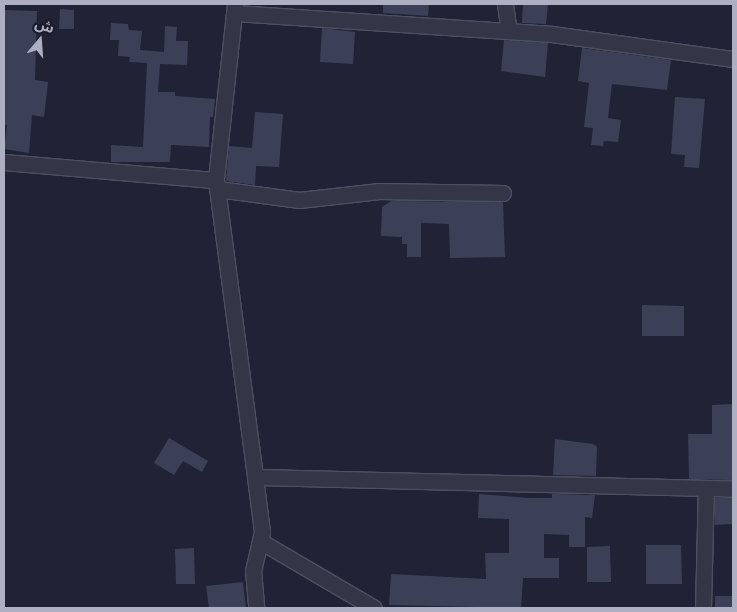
<!DOCTYPE html>
<html>
<head>
<meta charset="utf-8">
<style>
  body { margin:0 }
  #map { position:relative; width:737px; height:612px; overflow:hidden; background:#202336; font-family:Mulish,"Noto Sans Arabic",sans-serif }
  div>[style] { position:absolute }
  [style*='--x'] { left:calc(var(--x)*1px); top:calc(var(--y)*1px); width:calc(var(--w)*1px); rotate:calc(var(--a)*1deg) }
  .building>* { inset:0; background:#3c4056 }
  .roads { filter:drop-shadow(1px 0 #4e5061) drop-shadow(-1px 0 #4e5061) drop-shadow(0 1px #4e5061) drop-shadow(0 -1px #4e5061) }
  .minor>* { height:15px; margin:-7.5px; padding:0 7.5px; transform-origin:7.5px; border-radius:7.5px; background:#333647 }
  span { translate:-50% -50%; white-space:nowrap; text-align:center; line-height:1.15; -webkit-text-stroke:4px #191b2b; paint-order:stroke }
  .frame { position:absolute; inset:0; border:5px solid #adb0c3; pointer-events:none }
  .north { position:absolute; left:15px; top:15px; width:50px; height:50px; -webkit-text-stroke:4px #191b2b; paint-order:stroke; rotate:18deg; font-size:14px; font-weight:700; line-height:20px; text-align:center; color:#adb0c3 }
  .north::after { content:''; display:block; margin:auto; width:18px; height:22px; background:#adb0c3; clip-path:polygon(50% 0,100% 100%,50% 72%,0 100%) }
</style>
</head>
<body>
<div id="map">
  <div class="building">
    <div style="clip-path:polygon(383px 4px,429px 4px,428px 16px,383px 13px)"></div>
    <div style="clip-path:polygon(523px 4px,548px 4px,546px 24px,522px 23px)"></div>
    <div style="clip-path:polygon(60px 9px,74px 10px,74px 29px,59px 29px)"></div>
    <div style="clip-path:polygon(5px 10px,37px 11px,35px 80px,48px 82px,44px 117px,32px 115px,29px 153px,4px 149px,7px 125px,4px 125px)"></div>
    <div style="clip-path:polygon(111px 23px,128px 24px,129px 30px,142px 31px,140px 50px,164px 52px,165px 26px,177px 27px,176px 41px,188px 41px,187px 65px,160px 64px,158px 92px,175px 92px,175px 96px,215px 99px,213px 117px,210px 117px,209px 147px,171px 145px,170px 162px,111px 162px,111px 145px,143px 147px,147px 63px,129px 62px,130px 57px,118px 56px,119px 40px,110px 40px)"></div>
    <div style="clip-path:polygon(322px 28px,355px 32px,353px 64px,320px 62px)"></div>
    <div style="clip-path:polygon(504px 40px,548px 43px,545px 77px,501px 71px)"></div>
    <div style="clip-path:polygon(582px 48px,671px 60px,667px 90px,612px 84px,608px 118px,621px 120px,618px 142px,604px 141px,603px 146px,591px 145px,593px 128px,584px 127px,589px 83px,578px 81px)"></div>
    <div style="clip-path:polygon(675px 97px,705px 99px,699px 168px,684px 167px,685px 155px,671px 154px)"></div>
    <div style="clip-path:polygon(255px 112px,283px 114px,279px 167px,256px 166px,255px 185px,226px 181px,229px 146px,252px 148px)"></div>
    <div style="clip-path:polygon(391px 201px,503px 202px,505px 257px,450px 258px,449px 224px,421px 223px,421px 257px,407px 257px,407px 244px,402px 244px,402px 237px,381px 236px,382px 207px)"></div>
    <div style="clip-path:polygon(642px 305px,684px 306px,684px 336px,642px 336px)"></div>
    <div style="clip-path:polygon(733px 404px,733px 480px,689px 479px,688px 434px,712px 434px,712px 405px)"></div>
    <div style="clip-path:polygon(169px 438px,208px 461px,202px 472px,183px 461px,174px 475px,154px 463px)"></div>
    <div style="clip-path:polygon(555px 439px,593px 444px,597px 447px,596px 476px,553px 475px)"></div>
    <div style="clip-path:polygon(479px 494px,529px 498px,552px 498px,552px 494px,595px 495px,592px 518px,585px 517px,585px 547px,569px 547px,569px 535px,544px 534px,544px 558px,559px 558px,559px 578px,523px 578px,521px 608px,389px 605px,391px 574px,486px 579px,485px 553px,509px 553px,509px 519px,478px 518px)"></div>
    <div style="clip-path:polygon(715px 498px,733px 498px,733px 524px,715px 525px)"></div>
    <div style="clip-path:polygon(646px 545px,681px 545px,682px 584px,646px 584px)"></div>
    <div style="clip-path:polygon(610px 546px,611px 582px,587px 582px,587px 547px)"></div>
    <div style="clip-path:polygon(194px 548px,195px 584px,176px 584px,175px 549px)"></div>
    <div style="clip-path:polygon(243px 582px,246px 608px,209px 608px,206px 586px)"></div>
    <div style="clip-path:polygon(715px 596px,733px 596px,733px 608px,715px 608px)"></div>
  </div>
  <div class="roads">
    <div class="minor">
      <div style="--x:235;--y:4;--w:177;--a:96.2"></div>
      <div style="--x:216;--y:180;--w:300;--a:82.5"></div>
      <div style="--x:255;--y:477;--w:478;--a:1.4"></div>
      <div style="--x:505;--y:4;--w:27;--a:82"></div>
      <div style="--x:235;--y:13;--w:318;--a:3.8"></div>
      <div style="--x:552;--y:34;--w:183;--a:7.9"></div>
      <div style="--x:4;--y:162;--w:213;--a:4.9"></div>
      <div style="--x:218;--y:189;--w:82;--a:7.7"></div>
      <div style="--x:299;--y:200;--w:81;--a:-6.4"></div>
      <div style="--x:379;--y:191;--w:124;--a:0.9"></div>
      <div style="--x:255;--y:477;--w:55;--a:82.7"></div>
      <div style="--x:262;--y:532;--w:39;--a:103"></div>
      <div style="--x:253;--y:570;--w:38;--a:85"></div>
      <div style="--x:260;--y:541;--w:132;--a:30.4"></div>
      <div style="--x:703;--y:608;--w:119;--a:-88.6"></div>
    </div>
  </div>
  <div class="frame"></div>
  <div class="north">ش</div>
</div>
</body>
</html>
